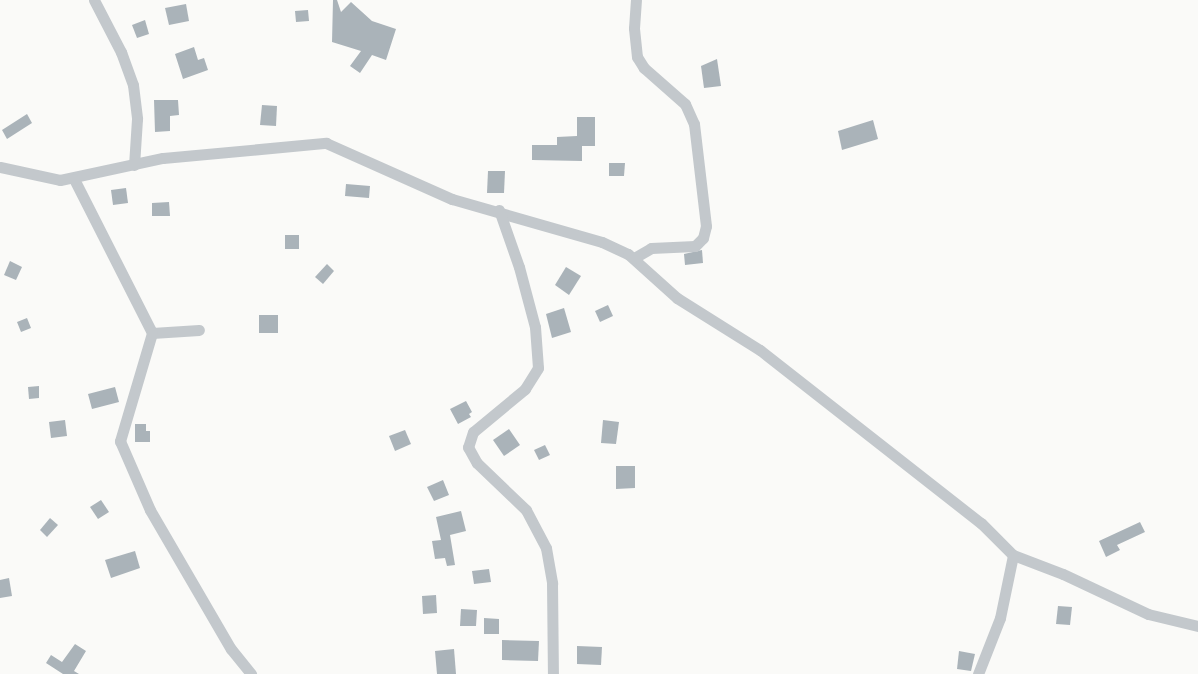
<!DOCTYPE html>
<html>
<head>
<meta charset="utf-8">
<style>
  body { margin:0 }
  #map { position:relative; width:1198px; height:674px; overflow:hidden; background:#fafaf8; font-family:"Alegreya Sans",sans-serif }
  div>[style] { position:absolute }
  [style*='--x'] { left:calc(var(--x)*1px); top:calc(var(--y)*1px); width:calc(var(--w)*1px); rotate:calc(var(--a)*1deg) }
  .building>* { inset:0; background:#aab3b9 }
  .minor>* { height:11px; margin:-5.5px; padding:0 5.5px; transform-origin:5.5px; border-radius:5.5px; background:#c3c8cc }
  span { translate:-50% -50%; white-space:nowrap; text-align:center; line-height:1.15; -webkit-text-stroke:5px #fff; paint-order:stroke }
</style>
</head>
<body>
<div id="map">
  <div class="building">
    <div style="clip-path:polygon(333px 0,337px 0,341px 12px,351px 2px,372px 21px,396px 29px,386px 60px,372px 55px,360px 73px,350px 66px,361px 51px,332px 42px)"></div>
    <div style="clip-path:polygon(186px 4px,189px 21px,169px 25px,165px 8px)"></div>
    <div style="clip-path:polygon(308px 10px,309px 21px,296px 22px,295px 11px)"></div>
    <div style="clip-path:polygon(145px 20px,149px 34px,137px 38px,132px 25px)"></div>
    <div style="clip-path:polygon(194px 47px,198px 60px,204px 58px,208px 70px,183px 79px,175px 54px)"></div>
    <div style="clip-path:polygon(717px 59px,721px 86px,704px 88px,701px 66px)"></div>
    <div style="clip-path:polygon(154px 100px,178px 100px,179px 115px,170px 116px,170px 131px,155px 132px)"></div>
    <div style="clip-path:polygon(262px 105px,277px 106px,276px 126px,260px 125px)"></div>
    <div style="clip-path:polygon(27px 114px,32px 123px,7px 139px,2px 130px)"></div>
    <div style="clip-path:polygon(577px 117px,595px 117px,595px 146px,582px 146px,582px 161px,532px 160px,532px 145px,557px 145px,557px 137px,577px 136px)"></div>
    <div style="clip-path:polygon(873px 120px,878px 139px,842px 150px,838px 131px)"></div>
    <div style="clip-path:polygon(609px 163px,625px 163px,624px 176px,609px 176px)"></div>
    <div style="clip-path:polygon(488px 171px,505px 171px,504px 193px,487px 193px)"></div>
    <div style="clip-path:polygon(346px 184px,370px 186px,369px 198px,345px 196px)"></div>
    <div style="clip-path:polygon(126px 188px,128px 203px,113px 205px,111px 190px)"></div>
    <div style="clip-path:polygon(169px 202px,170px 216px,152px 216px,152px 203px)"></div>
    <div style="clip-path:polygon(285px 235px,299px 235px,299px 249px,285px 249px)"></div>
    <div style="clip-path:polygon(702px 250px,703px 263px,685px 265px,684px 254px)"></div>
    <div style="clip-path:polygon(10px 261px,22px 267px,16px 280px,4px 275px)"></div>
    <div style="clip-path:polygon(327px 264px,334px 271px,323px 284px,315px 277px)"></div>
    <div style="clip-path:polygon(566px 267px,581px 276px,569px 295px,555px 285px)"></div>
    <div style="clip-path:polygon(608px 305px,613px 316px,600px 322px,595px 311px)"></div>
    <div style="clip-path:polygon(564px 308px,571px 332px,552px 338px,546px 314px)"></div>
    <div style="clip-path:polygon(259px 315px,278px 315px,278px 333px,259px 333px)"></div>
    <div style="clip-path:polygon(27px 318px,31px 328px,21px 332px,17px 322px)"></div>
    <div style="clip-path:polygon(39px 386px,39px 398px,29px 399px,28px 387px)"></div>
    <div style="clip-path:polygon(115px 387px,119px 402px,92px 409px,88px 394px)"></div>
    <div style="clip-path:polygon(466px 401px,472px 412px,469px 414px,471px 417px,458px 424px,450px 409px)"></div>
    <div style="clip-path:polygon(65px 420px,67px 436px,51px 438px,49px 422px)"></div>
    <div style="clip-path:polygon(603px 420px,619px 422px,616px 444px,601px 443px)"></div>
    <div style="clip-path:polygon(135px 424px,146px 424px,146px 431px,150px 431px,150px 442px,135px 442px)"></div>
    <div style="clip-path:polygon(509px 429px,520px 445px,504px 456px,493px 440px)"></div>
    <div style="clip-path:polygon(405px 430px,411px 444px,395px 451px,389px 436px)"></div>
    <div style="clip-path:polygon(545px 445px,550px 455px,539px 460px,534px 450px)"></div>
    <div style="clip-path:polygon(616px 466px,635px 466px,635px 488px,616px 489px)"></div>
    <div style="clip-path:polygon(443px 480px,449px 495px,434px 501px,427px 487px)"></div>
    <div style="clip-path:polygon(101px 500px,109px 512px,98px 519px,90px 507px)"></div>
    <div style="clip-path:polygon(461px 511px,466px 531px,450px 535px,455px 565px,447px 566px,445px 558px,435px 559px,432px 541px,441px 540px,436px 517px)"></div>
    <div style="clip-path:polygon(50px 518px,58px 525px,47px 537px,40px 530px)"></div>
    <div style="clip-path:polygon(1140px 522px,1145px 532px,1117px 545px,1120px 550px,1106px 557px,1099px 541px)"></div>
    <div style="clip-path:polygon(135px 551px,140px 568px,111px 578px,105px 560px)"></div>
    <div style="clip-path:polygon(489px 569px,491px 582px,474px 584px,472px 571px)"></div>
    <div style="clip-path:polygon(9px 578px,12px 596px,0 598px,0 580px)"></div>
    <div style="clip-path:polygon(436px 595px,437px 613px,423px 614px,422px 596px)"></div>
    <div style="clip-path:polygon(1058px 606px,1072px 607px,1070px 625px,1056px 624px)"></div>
    <div style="clip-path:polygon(461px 609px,477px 610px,476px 626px,460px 626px)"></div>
    <div style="clip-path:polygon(484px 618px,499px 619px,499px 634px,484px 634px)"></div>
    <div style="clip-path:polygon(502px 640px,539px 641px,538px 661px,502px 660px)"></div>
    <div style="clip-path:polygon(75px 644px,86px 651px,74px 671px,79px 674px,63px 674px,46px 663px,51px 655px,62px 662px)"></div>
    <div style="clip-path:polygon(577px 646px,602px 647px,601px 665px,577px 664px)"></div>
    <div style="clip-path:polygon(454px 649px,456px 674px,437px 674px,435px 651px)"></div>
    <div style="clip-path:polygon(959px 651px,975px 654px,971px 671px,957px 669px)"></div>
  </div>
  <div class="minor">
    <div style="--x:94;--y:0;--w:59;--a:62.6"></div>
    <div style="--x:121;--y:52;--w:35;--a:70"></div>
    <div style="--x:133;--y:85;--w:34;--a:83"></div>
    <div style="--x:137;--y:119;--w:46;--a:93.7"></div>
    <div style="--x:0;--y:167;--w:61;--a:12.2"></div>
    <div style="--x:60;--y:180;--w:105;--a:-12.1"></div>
    <div style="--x:163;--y:158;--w:164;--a:-5.3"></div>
    <div style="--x:326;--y:143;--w:138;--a:24"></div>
    <div style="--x:452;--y:199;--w:156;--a:16"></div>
    <div style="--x:602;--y:242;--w:29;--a:25"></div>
    <div style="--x:628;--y:254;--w:66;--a:41.9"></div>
    <div style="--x:677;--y:298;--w:98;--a:32.1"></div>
    <div style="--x:760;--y:350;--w:281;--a:38.1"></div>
    <div style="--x:981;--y:523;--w:45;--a:45"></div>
    <div style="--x:1013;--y:555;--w:53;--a:20.8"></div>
    <div style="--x:1063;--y:574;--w:94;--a:25.2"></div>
    <div style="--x:1148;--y:614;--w:51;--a:13.5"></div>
    <div style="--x:74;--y:179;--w:173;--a:63.1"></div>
    <div style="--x:152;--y:333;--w:47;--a:-3.7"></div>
    <div style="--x:499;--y:210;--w:60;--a:70.7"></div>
    <div style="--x:519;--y:267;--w:62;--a:75.1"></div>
    <div style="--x:535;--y:327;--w:41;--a:85.8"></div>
    <div style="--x:538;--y:368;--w:25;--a:122"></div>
    <div style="--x:525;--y:389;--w:67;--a:140.4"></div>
    <div style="--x:473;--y:432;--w:16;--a:108"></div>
    <div style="--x:468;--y:447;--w:18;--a:61"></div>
    <div style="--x:477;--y:463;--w:68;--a:43.8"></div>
    <div style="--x:526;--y:510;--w:43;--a:62.2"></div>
    <div style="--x:546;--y:548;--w:36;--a:80"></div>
    <div style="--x:552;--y:583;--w:91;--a:89.4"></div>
    <div style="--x:634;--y:258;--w:20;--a:-30"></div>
    <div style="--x:651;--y:248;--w:44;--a:-2.6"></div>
    <div style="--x:695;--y:246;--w:11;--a:-45"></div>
    <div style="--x:703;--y:238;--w:12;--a:-76"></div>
    <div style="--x:706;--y:226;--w:103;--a:-96.7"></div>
    <div style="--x:694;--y:124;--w:22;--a:-114"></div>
    <div style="--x:685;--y:104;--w:55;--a:-138.7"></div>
    <div style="--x:644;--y:68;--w:13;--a:-122"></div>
    <div style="--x:637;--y:57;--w:29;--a:-96"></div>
    <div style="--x:634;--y:28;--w:28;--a:-86"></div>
    <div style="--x:152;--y:333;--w:113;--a:106.5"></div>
    <div style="--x:120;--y:441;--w:75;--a:66.5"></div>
    <div style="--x:150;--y:510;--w:161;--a:59.8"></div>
    <div style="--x:231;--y:649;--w:32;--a:51"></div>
    <div style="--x:978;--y:674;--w:60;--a:-68.6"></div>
    <div style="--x:1000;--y:618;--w:64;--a:-78.3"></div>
  </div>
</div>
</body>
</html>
